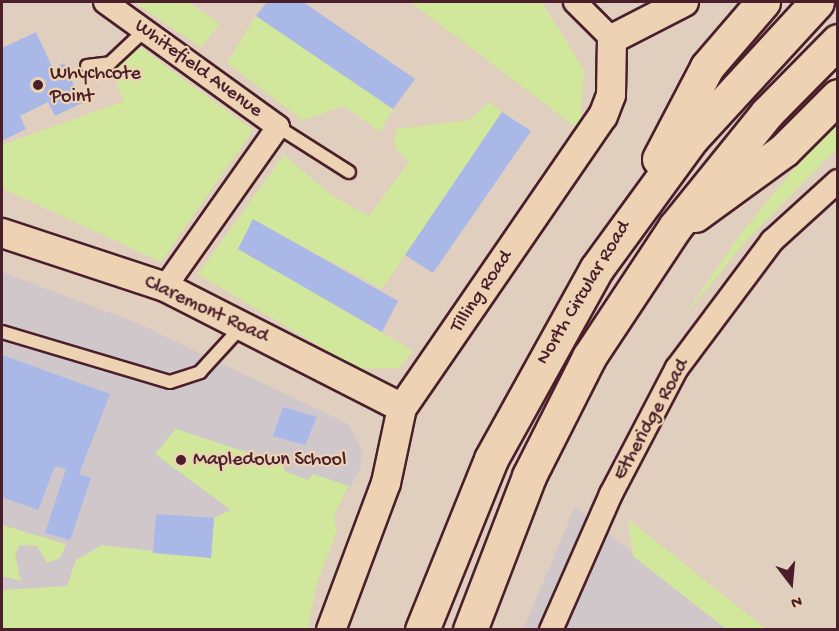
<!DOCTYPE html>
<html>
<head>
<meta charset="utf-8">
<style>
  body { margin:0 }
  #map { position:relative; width:839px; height:631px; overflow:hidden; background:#e0cebe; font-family:"Gochi Hand",sans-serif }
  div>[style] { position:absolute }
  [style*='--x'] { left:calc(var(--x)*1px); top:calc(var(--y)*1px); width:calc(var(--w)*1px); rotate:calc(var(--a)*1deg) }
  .built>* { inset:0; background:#d0c7cb }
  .green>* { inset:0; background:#d1e79c }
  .building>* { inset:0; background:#aab8e8 }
  .roads { filter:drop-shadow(2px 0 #4a1f2b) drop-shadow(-2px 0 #4a1f2b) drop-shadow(0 2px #4a1f2b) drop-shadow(0 -2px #4a1f2b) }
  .service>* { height:12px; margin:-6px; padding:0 6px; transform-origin:6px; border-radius:6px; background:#edd3b4 }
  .minor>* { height:22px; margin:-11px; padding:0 11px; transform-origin:11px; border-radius:11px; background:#edd3b4 }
  .tertiary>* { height:28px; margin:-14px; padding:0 14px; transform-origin:14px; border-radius:14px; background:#edd3b4 }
  .trunk>* { height:33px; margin:-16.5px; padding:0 16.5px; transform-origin:16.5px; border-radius:16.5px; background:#edd3b4 }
  .dots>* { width:16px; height:16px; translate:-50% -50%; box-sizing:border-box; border:3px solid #edd3b4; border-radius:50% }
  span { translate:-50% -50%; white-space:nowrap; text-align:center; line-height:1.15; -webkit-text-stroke:4.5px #edd3b4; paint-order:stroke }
  .street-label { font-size:20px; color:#4a1f2b }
  .poi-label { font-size:20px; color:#4a1f2b }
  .left { translate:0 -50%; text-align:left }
  .frame { position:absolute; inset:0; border:3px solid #4a1f2b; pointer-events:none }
  .north { position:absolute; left:761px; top:553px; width:60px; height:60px; -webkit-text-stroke:4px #edd3b4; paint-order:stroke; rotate:164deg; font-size:16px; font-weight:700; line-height:24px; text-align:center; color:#4a1f2b }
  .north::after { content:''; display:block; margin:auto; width:21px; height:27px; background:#4a1f2b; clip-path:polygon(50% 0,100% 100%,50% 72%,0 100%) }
</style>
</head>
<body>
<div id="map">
  <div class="built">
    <div style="clip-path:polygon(2px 272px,137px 323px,348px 424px,362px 450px,360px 469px,334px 517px,337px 531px,317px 583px,308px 629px,2px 629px)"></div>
    <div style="clip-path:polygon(575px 507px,696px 603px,726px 629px,523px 630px)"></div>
  </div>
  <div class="green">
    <div style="clip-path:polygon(134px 2px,188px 2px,220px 24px,201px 47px)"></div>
    <div style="clip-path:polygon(410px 2px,542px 2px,584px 70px,580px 130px)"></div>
    <div style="clip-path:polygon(256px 16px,393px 109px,380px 132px,344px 106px,303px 120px,227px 63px)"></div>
    <div style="clip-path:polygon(140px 47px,253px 130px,161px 262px,2px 188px,2px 145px,124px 101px,112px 72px)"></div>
    <div style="clip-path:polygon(489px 102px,502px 112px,382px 289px,254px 220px,238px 248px,413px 351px,399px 368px,358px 369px,198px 274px,284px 155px,330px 194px,369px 216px,409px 162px,395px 148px,396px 129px,470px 120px)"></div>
    <div style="clip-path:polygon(837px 116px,837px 148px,745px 242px,679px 323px,739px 236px)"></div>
    <div style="clip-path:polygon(176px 429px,283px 464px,285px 471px,308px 480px,313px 474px,349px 486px,334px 517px,337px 531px,317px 583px,308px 629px,2px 629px,2px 590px,67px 586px,76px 560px,102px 545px,211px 558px,214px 518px,231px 510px,155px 454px)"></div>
    <div style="clip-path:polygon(628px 519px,766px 629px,726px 629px,633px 556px)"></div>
    <div style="clip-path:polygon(2px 525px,66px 544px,60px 558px,47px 563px,37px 546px,20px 545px,15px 554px,21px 581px,2px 576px)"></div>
  </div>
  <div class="building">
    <div style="clip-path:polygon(267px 2px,303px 2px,415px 79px,393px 109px,256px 16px)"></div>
    <div style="clip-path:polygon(36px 32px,53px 69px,64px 63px,82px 103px,55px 116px,48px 102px,20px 116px,26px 129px,2px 141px,2px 48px)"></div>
    <div style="clip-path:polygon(502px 112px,531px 131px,433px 273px,405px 255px)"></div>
    <div style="clip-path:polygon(253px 219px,398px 301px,382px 332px,238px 249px)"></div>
    <div style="clip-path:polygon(2px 355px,110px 394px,79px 474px,91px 478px,70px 540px,45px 533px,66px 469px,55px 466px,38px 510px,2px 497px)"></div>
    <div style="clip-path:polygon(283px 407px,317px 417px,305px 445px,273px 436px)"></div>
    <div style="clip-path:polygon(156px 514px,214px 518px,211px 558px,153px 553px)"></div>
  </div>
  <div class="roads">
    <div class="service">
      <div style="--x:87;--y:66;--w:23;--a:-7"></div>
      <div style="--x:110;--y:63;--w:48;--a:-43.3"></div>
      <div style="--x:278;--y:127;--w:84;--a:32.4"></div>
      <div style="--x:2;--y:332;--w:175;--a:16.6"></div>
      <div style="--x:170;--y:382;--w:32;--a:-18"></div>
      <div style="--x:200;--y:372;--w:64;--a:-47.5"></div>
    </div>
    <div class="minor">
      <div style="--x:105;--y:2;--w:213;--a:35.8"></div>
      <div style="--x:278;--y:127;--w:196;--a:125.2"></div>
      <div style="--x:575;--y:2;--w:52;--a:45"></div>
      <div style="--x:551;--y:630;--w:149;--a:-66.2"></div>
      <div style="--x:611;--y:494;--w:142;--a:-62.4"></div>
      <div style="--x:677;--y:368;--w:159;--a:-53.2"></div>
      <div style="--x:772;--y:241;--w:89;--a:-42.3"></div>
    </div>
    <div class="tertiary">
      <div style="--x:2;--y:233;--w:172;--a:18.3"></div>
      <div style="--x:165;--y:287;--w:266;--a:27"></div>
      <div style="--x:331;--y:630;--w:157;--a:-69.5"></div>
      <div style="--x:386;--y:483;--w:77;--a:-78"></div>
      <div style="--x:402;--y:408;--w:354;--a:-55.5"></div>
      <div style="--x:603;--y:116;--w:22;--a:-69"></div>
      <div style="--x:611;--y:95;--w:56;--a:-89"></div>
      <div style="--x:612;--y:39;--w:81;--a:-27.2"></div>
    </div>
    <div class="trunk">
      <div style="--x:659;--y:159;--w:104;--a:-62.4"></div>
      <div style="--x:707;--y:67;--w:86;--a:-49.3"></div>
      <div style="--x:695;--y:215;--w:110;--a:-36.1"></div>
      <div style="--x:784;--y:150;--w:76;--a:-45"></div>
      <div style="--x:422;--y:630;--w:184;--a:-68"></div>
      <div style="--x:491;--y:459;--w:218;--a:-61"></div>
      <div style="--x:597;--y:268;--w:160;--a:-53.9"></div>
      <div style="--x:691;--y:139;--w:186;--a:-47.4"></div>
      <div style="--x:470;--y:630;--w:165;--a:-69"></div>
      <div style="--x:529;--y:476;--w:133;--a:-63.2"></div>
      <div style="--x:589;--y:357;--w:156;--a:-56.5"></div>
      <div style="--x:675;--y:227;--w:146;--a:-51.1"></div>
      <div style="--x:767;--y:113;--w:101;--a:-45.4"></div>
    </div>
  </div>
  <div class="dots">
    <div style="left:38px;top:85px;background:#4a1f2b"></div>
    <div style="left:181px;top:460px;background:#4a1f2b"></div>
  </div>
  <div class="street-label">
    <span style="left:198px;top:69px;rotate:36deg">Whitefield Avenue</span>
    <span style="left:482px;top:292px;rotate:-56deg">Tilling Road</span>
    <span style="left:584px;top:293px;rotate:-59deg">North Circular Road</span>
    <span style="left:206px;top:310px;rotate:25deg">Claremont Road</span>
    <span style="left:652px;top:420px;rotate:-61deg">Etheridge Road</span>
  </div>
  <div class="poi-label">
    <span class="left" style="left:50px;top:86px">Whychcote<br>Point</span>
    <span class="left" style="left:193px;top:460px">Mapledown School</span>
  </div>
  <div class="frame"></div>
  <div class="north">N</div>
</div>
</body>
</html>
